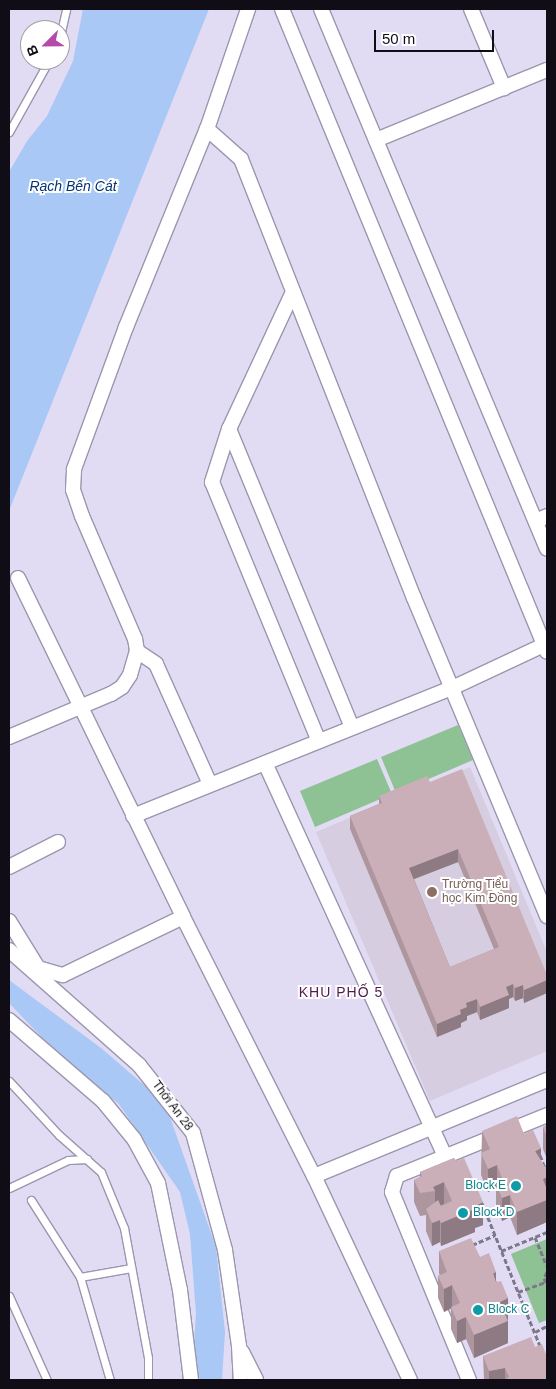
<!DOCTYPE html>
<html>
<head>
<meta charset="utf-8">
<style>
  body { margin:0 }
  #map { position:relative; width:556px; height:1389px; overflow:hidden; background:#e1dbf4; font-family:Arial,sans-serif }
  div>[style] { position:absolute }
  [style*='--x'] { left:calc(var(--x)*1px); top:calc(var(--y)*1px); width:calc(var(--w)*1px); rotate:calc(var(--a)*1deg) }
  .education>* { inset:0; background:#d7cde1 }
  .green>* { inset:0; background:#8ec294 }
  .water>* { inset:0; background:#a9c8f6 }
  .path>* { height:3px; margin-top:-1.5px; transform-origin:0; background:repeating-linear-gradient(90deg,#7d798a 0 5px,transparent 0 7.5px) }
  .roads { filter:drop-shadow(1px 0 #9b96ad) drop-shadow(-1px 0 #9b96ad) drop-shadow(0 1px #9b96ad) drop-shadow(0 -1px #9b96ad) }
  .lane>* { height:7px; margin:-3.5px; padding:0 3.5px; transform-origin:3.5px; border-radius:3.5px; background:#fff }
  .street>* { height:14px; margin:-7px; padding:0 7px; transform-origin:7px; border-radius:7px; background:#fff }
  .wall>* { inset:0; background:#ae969f }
  .shaded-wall>* { inset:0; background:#8d7a82 }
  .building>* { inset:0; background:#caafb9 }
  .dots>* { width:14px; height:14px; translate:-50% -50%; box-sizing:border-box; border:2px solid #fff; border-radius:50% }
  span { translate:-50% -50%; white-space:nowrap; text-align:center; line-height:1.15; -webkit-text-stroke:4px #fff; paint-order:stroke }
  .education-label { font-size:12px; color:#785e54 }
  .left { translate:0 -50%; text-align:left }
  .street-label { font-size:12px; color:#100d16 }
  .culture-label { font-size:12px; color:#0d838f }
  .right { translate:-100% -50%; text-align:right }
  .water-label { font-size:14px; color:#033474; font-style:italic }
  .neighbourhood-label { font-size:14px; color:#501c4b; letter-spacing:1px }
  .frame { position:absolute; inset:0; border:10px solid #100d16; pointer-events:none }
  .north { position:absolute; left:20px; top:20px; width:50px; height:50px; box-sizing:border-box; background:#fff; border:1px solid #9f9ea2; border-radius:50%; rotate:247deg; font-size:14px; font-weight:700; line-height:20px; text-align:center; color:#100d16 }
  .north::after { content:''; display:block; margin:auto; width:18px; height:22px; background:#b64aab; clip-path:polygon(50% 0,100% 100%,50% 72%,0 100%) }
  .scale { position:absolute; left:374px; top:30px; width:120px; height:22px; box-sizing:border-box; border:2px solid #100d16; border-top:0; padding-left:6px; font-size:15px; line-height:18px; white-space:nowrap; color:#100d16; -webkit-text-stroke:4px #fff; paint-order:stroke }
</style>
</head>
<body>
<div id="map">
  <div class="education">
    <div style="clip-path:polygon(470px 767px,547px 952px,547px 1051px,430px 1101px,316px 832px)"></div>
  </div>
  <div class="green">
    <div style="clip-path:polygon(458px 725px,473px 760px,396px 793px,381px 757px)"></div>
    <div style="clip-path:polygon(377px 759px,392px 794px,315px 827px,300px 791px)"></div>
    <div style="clip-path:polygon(547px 1239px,547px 1320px,539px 1323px,511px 1254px)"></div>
  </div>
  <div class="water">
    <div style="clip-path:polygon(83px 9px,209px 9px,9px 511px,9px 172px,27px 141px,47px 116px,73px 61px)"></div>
    <div style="clip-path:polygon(9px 980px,101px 1048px,165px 1103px,216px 1247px,225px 1332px,222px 1380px,200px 1380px,193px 1357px,196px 1314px,190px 1234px,180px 1192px,118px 1103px,76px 1073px,9px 1003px)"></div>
  </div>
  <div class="path">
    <div style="--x:540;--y:1155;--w:19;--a:69"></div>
    <div style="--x:482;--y:1203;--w:157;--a:67.9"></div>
    <div style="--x:535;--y:1237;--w:31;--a:68"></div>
    <div style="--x:472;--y:1245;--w:25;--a:-23"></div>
    <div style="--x:501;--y:1251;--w:50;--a:-22.4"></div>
    <div style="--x:547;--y:1272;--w:7;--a:117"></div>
    <div style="--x:544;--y:1278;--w:8;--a:67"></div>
    <div style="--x:518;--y:1292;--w:29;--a:-20"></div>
    <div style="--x:535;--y:1332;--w:13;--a:-27"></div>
  </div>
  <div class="roads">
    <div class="lane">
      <div style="--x:60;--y:36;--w:28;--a:-77"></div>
      <div style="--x:9;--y:132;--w:82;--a:-60.9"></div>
      <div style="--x:9;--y:1081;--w:74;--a:47.2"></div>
      <div style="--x:59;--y:1135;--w:56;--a:41.4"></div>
      <div style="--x:101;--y:1172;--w:61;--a:67.7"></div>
      <div style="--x:124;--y:1228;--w:132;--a:79.5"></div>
      <div style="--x:148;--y:1358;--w:22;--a:90"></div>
      <div style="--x:9;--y:1188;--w:65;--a:-25.4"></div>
      <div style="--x:68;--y:1160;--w:19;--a:-3"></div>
      <div style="--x:31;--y:1200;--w:91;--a:57.5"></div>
      <div style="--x:80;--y:1277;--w:52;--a:-10"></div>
      <div style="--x:80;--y:1277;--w:107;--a:73.8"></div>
      <div style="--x:9;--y:1296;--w:92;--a:65.7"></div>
    </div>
    <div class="street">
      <div style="--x:282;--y:9;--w:695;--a:67.6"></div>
      <div style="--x:321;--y:9;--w:585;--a:67.29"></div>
      <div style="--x:471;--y:9;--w:86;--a:67.3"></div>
      <div style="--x:207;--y:129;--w:45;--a:41.4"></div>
      <div style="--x:241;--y:159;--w:472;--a:68.5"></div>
      <div style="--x:414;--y:598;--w:345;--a:67.3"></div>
      <div style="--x:376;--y:140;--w:185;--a:-22.3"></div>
      <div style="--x:292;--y:294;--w:149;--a:115"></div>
      <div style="--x:229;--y:429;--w:56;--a:107.8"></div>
      <div style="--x:212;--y:482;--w:280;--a:67.6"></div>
      <div style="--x:229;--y:429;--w:323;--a:67.6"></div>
      <div style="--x:536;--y:521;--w:12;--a:-24"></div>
      <div style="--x:18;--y:578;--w:377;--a:64"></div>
      <div style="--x:183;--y:917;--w:290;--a:63.2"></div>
      <div style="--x:314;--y:1176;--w:225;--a:64.8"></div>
      <div style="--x:137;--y:651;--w:23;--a:34"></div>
      <div style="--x:156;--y:664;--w:132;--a:65.8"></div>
      <div style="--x:9;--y:737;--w:111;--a:-22.9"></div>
      <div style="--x:111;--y:694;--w:13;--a:-32"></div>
      <div style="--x:122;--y:687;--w:14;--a:-56"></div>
      <div style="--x:130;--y:675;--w:25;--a:-74"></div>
      <div style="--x:137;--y:651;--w:12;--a:-99"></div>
      <div style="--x:135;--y:639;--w:134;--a:-113.3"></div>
      <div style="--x:82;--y:516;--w:28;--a:-109"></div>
      <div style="--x:73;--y:490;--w:21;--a:-87"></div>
      <div style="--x:74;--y:469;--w:151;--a:-69.9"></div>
      <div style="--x:126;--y:327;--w:214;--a:-67.8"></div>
      <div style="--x:207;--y:129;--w:127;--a:-71.1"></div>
      <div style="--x:265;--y:763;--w:432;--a:65.4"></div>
      <div style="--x:133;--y:816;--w:344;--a:-21.9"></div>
      <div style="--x:452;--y:688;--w:102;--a:-25.1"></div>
      <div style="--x:9;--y:867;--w:55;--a:-27"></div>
      <div style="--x:9;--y:921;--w:55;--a:58.3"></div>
      <div style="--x:38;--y:968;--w:26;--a:16"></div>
      <div style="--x:63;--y:975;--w:133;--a:-25.8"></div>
      <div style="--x:9;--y:950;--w:174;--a:41.5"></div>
      <div style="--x:139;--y:1065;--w:87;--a:51.5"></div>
      <div style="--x:193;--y:1133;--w:121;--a:74.7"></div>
      <div style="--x:225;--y:1250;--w:97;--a:81.7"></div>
      <div style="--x:239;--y:1346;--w:34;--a:87"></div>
      <div style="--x:9;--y:1020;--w:124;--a:40.8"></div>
      <div style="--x:103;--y:1101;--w:49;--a:50.8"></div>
      <div style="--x:134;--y:1139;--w:50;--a:61.4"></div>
      <div style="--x:158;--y:1183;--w:109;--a:78.4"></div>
      <div style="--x:180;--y:1290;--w:91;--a:83"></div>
      <div style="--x:314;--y:1176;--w:252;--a:-22.4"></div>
      <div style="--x:242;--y:1352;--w:31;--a:63"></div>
      <div style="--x:469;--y:1380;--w:203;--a:-112.3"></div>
      <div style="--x:392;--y:1192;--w:17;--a:-73"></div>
      <div style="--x:397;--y:1176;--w:162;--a:-22.1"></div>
    </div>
  </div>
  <div class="wall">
    <div style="clip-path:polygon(evenodd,430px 782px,547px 975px,547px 993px,524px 1003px,523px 998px,515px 1001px,513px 997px,509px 999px,509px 1008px,480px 1020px,477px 1012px,467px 1016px,467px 1020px,461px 1023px,461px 1027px,437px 1037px,350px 829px,350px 816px,379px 804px,379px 796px,430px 782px,458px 862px,494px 949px,450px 967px,414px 879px,458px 862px)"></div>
    <div style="clip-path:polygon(547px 1125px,547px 1159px,543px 1149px,543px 1127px)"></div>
    <div style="clip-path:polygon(482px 1131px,524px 1134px,547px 1170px,547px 1222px,517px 1235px,510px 1217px,502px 1221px,496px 1206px,496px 1188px,488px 1192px,481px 1175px)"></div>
    <div style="clip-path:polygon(454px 1158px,483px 1225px,475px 1228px,475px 1232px,441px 1246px,440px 1242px,432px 1246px,426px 1231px,426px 1215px,420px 1216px,414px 1202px,414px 1180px,420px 1177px,420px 1172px)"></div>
    <div style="clip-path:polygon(439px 1251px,480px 1257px,508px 1298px,508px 1343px,474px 1358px,466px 1339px,457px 1343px,451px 1329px,451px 1308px,444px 1312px,438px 1298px,438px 1276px,440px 1275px,439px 1274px)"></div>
    <div style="clip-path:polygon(535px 1347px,547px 1380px,484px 1380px,483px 1356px)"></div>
  </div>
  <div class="shaded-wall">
    <div style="clip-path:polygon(458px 849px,458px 862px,409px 881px,409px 868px)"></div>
    <div style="clip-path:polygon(547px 980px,547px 993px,524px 1003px,524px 990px)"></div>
    <div style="clip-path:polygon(513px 984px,513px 997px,509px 999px,509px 1008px,480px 1020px,480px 1007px,506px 987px)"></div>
    <div style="clip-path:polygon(523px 985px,523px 998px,515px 1001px,515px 988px)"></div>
    <div style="clip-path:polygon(477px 999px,477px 1012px,467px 1016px,467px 1020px,461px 1023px,461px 1027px,437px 1037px,437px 1024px,460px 1010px,466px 1003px)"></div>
    <div style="clip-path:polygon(541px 1148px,541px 1171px,535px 1151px)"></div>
    <div style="clip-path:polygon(497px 1165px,497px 1186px,496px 1184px,496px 1188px,488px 1192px,488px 1169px)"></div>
    <div style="clip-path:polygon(547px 1177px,547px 1222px,517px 1235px,517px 1212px,543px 1179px)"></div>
    <div style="clip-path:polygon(444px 1182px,444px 1204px,435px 1208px,435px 1191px,433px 1187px)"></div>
    <div style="clip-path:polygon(510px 1195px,510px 1217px,502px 1221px,502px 1198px)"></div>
    <div style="clip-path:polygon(483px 1202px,483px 1225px,475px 1228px,475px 1232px,441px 1246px,441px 1223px,474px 1206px)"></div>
    <div style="clip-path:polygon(440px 1220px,440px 1242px,432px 1246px,432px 1223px)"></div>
    <div style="clip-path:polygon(496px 1272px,496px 1294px,493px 1273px)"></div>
    <div style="clip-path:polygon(452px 1285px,452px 1308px,444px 1312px,444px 1289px)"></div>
    <div style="clip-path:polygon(508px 1298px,508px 1343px,474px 1358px,474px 1335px,500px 1302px)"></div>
    <div style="clip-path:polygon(466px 1317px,466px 1339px,457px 1343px,457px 1321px)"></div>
    <div style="clip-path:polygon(505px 1368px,505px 1380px,489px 1380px,489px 1371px)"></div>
  </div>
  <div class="building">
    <div style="clip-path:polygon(evenodd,462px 769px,547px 975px,547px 980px,524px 990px,523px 985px,515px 988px,513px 984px,506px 987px,509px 995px,480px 1007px,477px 999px,466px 1003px,467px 1007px,460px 1010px,461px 1014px,437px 1024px,350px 816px,382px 803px,379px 796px,427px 776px,430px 782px,462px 769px,458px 849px,499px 947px,450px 967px,409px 868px,458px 849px)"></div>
    <div style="clip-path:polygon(517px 1116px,524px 1134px,533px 1130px,541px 1148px,535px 1151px,547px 1170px,547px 1177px,543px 1179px,547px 1190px,547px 1200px,517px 1212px,510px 1195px,502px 1198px,496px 1184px,503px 1181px,497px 1165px,488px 1169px,481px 1153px,490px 1149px,482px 1131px)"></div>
    <div style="clip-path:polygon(547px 1125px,547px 1137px,543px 1127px)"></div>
    <div style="clip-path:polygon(454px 1158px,456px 1161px,464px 1158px,483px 1202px,474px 1206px,475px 1209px,441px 1223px,440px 1220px,432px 1223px,426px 1209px,438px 1200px,441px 1206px,452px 1201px,444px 1182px,433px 1187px,435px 1191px,420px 1193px,414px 1180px,422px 1176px,420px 1172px)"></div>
    <div style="clip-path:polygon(471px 1238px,480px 1257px,489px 1253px,496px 1272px,493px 1273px,496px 1282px,501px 1281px,508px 1298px,500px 1302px,508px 1321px,474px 1335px,466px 1317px,457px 1321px,451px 1307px,460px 1303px,452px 1285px,444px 1289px,438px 1276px,447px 1272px,439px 1251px)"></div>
    <div style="clip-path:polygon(531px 1337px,535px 1347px,542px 1344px,547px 1357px,547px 1380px,505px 1380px,509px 1377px,505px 1368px,489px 1371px,483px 1356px)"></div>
  </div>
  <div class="dots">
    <div style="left:432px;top:892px;background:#8d6e63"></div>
    <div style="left:516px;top:1186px;background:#0f9aa8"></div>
    <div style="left:463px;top:1213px;background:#0f9aa8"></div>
    <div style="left:478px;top:1310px;background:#0f9aa8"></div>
  </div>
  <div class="education-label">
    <span class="left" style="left:442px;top:892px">Trường Tiểu<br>học Kim Đồng</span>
  </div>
  <div class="street-label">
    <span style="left:172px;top:1106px;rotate:53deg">Thới An 28</span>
  </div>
  <div class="culture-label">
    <span class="right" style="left:506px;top:1186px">Block E</span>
    <span class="left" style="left:473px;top:1213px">Block D</span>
    <span class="left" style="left:488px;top:1310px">Block C</span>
  </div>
  <div class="water-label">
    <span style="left:73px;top:186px">Rạch Bến Cát</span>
  </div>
  <div class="neighbourhood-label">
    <span style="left:341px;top:992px">KHU PHỐ 5</span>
  </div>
  <div class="frame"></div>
  <div class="north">B</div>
  <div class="scale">50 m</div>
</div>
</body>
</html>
